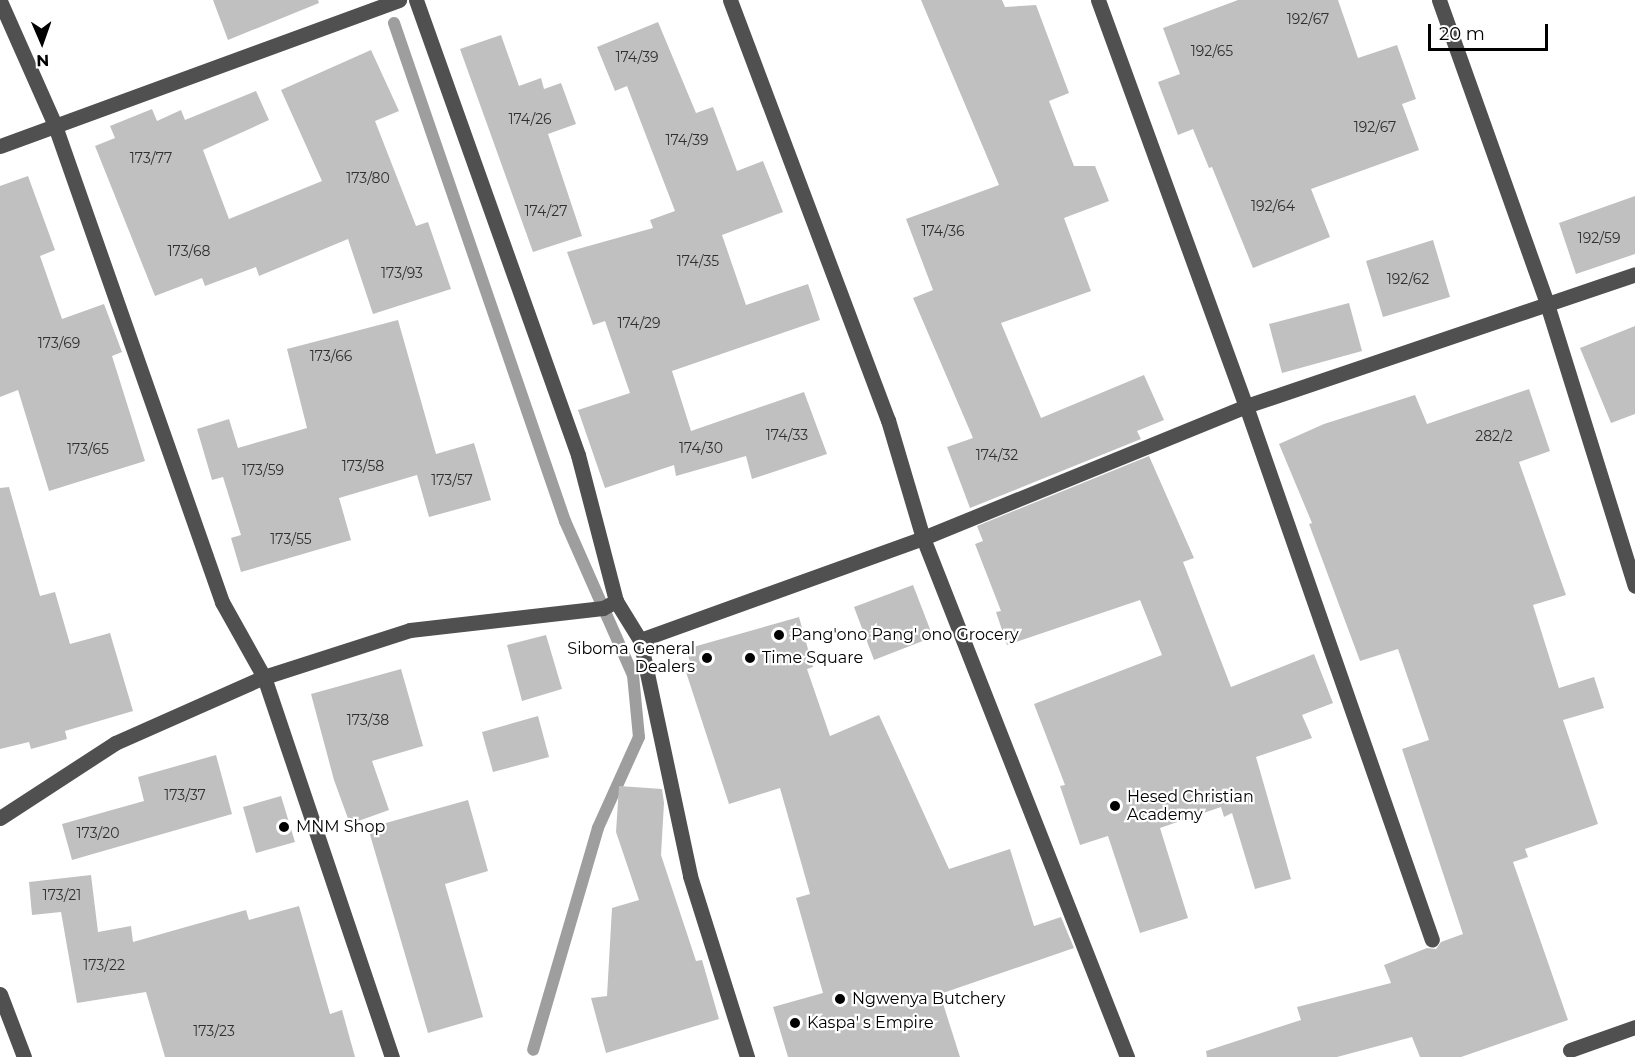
<!DOCTYPE html>
<html>
<head>
<meta charset="utf-8">
<style>
  body { margin:0 }
  #map { position:relative; width:1635px; height:1057px; overflow:hidden; background:#fff; font-family:Montserrat,sans-serif }
  div>[style] { position:absolute }
  [style*='--x'] { left:calc(var(--x)*1px); top:calc(var(--y)*1px); width:calc(var(--w)*1px); rotate:calc(var(--a)*1deg) }
  .stream>* { height:12px; margin:-6px; padding:0 6px; transform-origin:6px; border-radius:6px; background:#9e9e9e }
  .building>* { inset:0; background:#c0c0c0 }
  .minor>* { height:15px; margin:-7.5px; padding:0 7.5px; transform-origin:7.5px; border-radius:7.5px; background:#505050 }
  .dots>* { width:16px; height:16px; translate:-50% -50%; box-sizing:border-box; border:3px solid #fff; border-radius:50% }
  span { translate:-50% -50%; white-space:nowrap; text-align:center; line-height:1.15; -webkit-text-stroke:4.5px #fff; paint-order:stroke }
  .number-label { font-size:14px; color:#303030 }
  .number-label span { -webkit-text-stroke-width:0 }
  .poi-label { font-size:16px; color:#000 }
  .left { translate:0 -50%; text-align:left }
  .right { translate:-100% -50%; text-align:right }
  .north { position:absolute; left:12px; top:12px; width:60px; height:60px; -webkit-text-stroke:4px #fff; paint-order:stroke; rotate:178deg; font-size:16px; font-weight:700; line-height:24px; text-align:center; color:#000 }
  .north::after { content:''; display:block; margin:auto; width:21px; height:27px; background:#000; clip-path:polygon(50% 0,100% 100%,50% 72%,0 100%) }
  .scale { position:absolute; left:1428px; top:24px; width:120px; height:27px; box-sizing:border-box; border:3px solid #000; border-top:0; padding-left:8px; font-size:18px; line-height:21px; white-space:nowrap; color:#000; -webkit-text-stroke:4px #fff; paint-order:stroke }
</style>
</head>
<body>
<div id="map">
  <div class="stream">
    <div style="--x:394;--y:23;--w:527;--a:71.05"></div>
    <div style="--x:565;--y:521;--w:168;--a:66.2"></div>
    <div style="--x:633;--y:675;--w:62;--a:84.5"></div>
    <div style="--x:639;--y:737;--w:100;--a:114.3"></div>
    <div style="--x:598;--y:828;--w:231;--a:106.3"></div>
  </div>
  <div class="building">
    <div style="clip-path:polygon(213px 0,318px 0,319px 3px,228px 40px)"></div>
    <div style="clip-path:polygon(921px 0,1002px 0,1005px 7px,1036px 5px,1069px 93px,1049px 101px,1074px 166px,1095px 166px,1109px 201px,1064px 218px,1091px 291px,1001px 323px,1041px 418px,1144px 375px,1164px 420px,1137px 431px,1141px 439px,970px 508px,947px 447px,973px 438px,913px 298px,933px 290px,906px 219px,999px 185px)"></div>
    <div style="clip-path:polygon(1238px 0,1338px 0,1358px 58px,1397px 45px,1416px 99px,1402px 104px,1419px 150px,1311px 189px,1330px 237px,1253px 268px,1212px 167px,1209px 168px,1193px 129px,1178px 135px,1158px 82px,1180px 74px,1163px 28px)"></div>
    <div style="clip-path:polygon(658px 22px,696px 113px,713px 107px,737px 171px,763px 161px,783px 212px,722px 235px,746px 305px,808px 284px,820px 320px,672px 371px,691px 431px,804px 392px,827px 454px,752px 479px,746px 456px,676px 476px,674px 465px,605px 488px,578px 410px,630px 393px,605px 321px,593px 325px,567px 252px,653px 228px,650px 220px,675px 211px,627px 86px,615px 91px,597px 47px)"></div>
    <div style="clip-path:polygon(501px 35px,519px 86px,541px 78px,544px 89px,561px 83px,576px 124px,548px 134px,582px 236px,533px 252px,460px 49px)"></div>
    <div style="clip-path:polygon(371px 50px,399px 111px,375px 121px,416px 226px,428px 222px,451px 289px,373px 314px,348px 239px,259px 276px,256px 267px,205px 286px,202px 278px,155px 296px,95px 146px,115px 138px,110px 126px,152px 109px,157px 121px,181px 110px,185px 120px,256px 91px,269px 120px,203px 150px,229px 219px,322px 181px,281px 90px)"></div>
    <div style="clip-path:polygon(28px 176px,55px 250px,40px 256px,62px 319px,104px 304px,122px 352px,112px 356px,145px 461px,49px 491px,18px 390px,0 397px,0 186px)"></div>
    <div style="clip-path:polygon(1635px 196px,1635px 254px,1576px 274px,1559px 223px)"></div>
    <div style="clip-path:polygon(1433px 240px,1450px 297px,1383px 317px,1366px 261px)"></div>
    <div style="clip-path:polygon(1349px 303px,1362px 351px,1282px 373px,1269px 324px)"></div>
    <div style="clip-path:polygon(398px 320px,436px 454px,474px 443px,491px 500px,429px 517px,417px 475px,339px 498px,351px 540px,241px 572px,231px 538px,241px 535px,223px 477px,212px 480px,197px 429px,229px 419px,238px 448px,307px 428px,287px 349px)"></div>
    <div style="clip-path:polygon(1635px 326px,1635px 414px,1611px 423px,1580px 348px)"></div>
    <div style="clip-path:polygon(1529px 389px,1550px 451px,1519px 462px,1566px 595px,1533px 605px,1559px 688px,1594px 677px,1604px 708px,1563px 720px,1598px 824px,1525px 849px,1528px 857px,1513px 862px,1568px 1020px,1461px 1057px,1420px 1057px,1412px 1037px,1337px 1057px,1207px 1057px,1206px 1051px,1301px 1020px,1297px 1007px,1391px 983px,1384px 965px,1427px 948px,1436px 949px,1441px 942px,1463px 934px,1402px 749px,1429px 740px,1398px 649px,1360px 661px,1309px 524px,1312px 523px,1279px 444px,1324px 424px,1415px 395px,1427px 424px)"></div>
    <div style="clip-path:polygon(1149px 456px,1194px 558px,1183px 562px,1231px 687px,1314px 654px,1333px 703px,1302px 715px,1312px 738px,1256px 757px,1291px 879px,1255px 889px,1232px 813px,1224px 817px,1221px 807px,1160px 828px,1188px 918px,1140px 933px,1108px 836px,1080px 845px,1060px 786px,1065px 785px,1034px 704px,1162px 655px,1140px 600px,1007px 645px,996px 612px,1001px 611px,975px 544px,983px 541px,977px 526px)"></div>
    <div style="clip-path:polygon(9px 487px,40px 596px,55px 592px,70px 644px,110px 633px,133px 711px,65px 731px,67px 739px,31px 749px,29px 742px,0 749px,0 488px)"></div>
    <div style="clip-path:polygon(913px 585px,933px 637px,874px 660px,854px 607px)"></div>
    <div style="clip-path:polygon(799px 617px,813px 667px,807px 669px,830px 736px,879px 715px,949px 869px,1010px 849px,1034px 926px,1061px 917px,1074px 948px,940px 994px,960px 1057px,788px 1057px,773px 1007px,823px 993px,796px 898px,810px 894px,780px 788px,729px 804px,686px 672px,693px 671px,686px 649px)"></div>
    <div style="clip-path:polygon(546px 635px,562px 689px,522px 701px,507px 645px)"></div>
    <div style="clip-path:polygon(401px 669px,423px 746px,372px 761px,389px 810px,350px 824px,334px 780px,311px 694px)"></div>
    <div style="clip-path:polygon(538px 716px,549px 757px,493px 772px,482px 732px)"></div>
    <div style="clip-path:polygon(216px 755px,232px 814px,72px 860px,62px 824px,144px 801px,138px 777px)"></div>
    <div style="clip-path:polygon(619px 786px,662px 789px,664px 803px,661px 855px,696px 961px,702px 960px,719px 1019px,606px 1053px,591px 998px,607px 996px,612px 908px,639px 900px,616px 832px)"></div>
    <div style="clip-path:polygon(281px 796px,295px 842px,256px 853px,243px 807px)"></div>
    <div style="clip-path:polygon(468px 800px,488px 871px,445px 884px,483px 1017px,428px 1033px,368px 828px)"></div>
    <div style="clip-path:polygon(91px 875px,98px 932px,131px 926px,133px 942px,246px 910px,249px 920px,299px 906px,330px 1014px,342px 1010px,355px 1057px,165px 1057px,146px 992px,77px 1003px,61px 912px,32px 915px,29px 882px)"></div>
  </div>
  <div class="minor">
    <div style="--x:416;--y:0;--w:483;--a:70.4"></div>
    <div style="--x:578;--y:455;--w:151;--a:75.4"></div>
    <div style="--x:616;--y:601;--w:46;--a:58.4"></div>
    <div style="--x:640;--y:640;--w:241;--a:78"></div>
    <div style="--x:690;--y:876;--w:190;--a:72.5"></div>
    <div style="--x:730;--y:0;--w:449;--a:69.4"></div>
    <div style="--x:888;--y:420;--w:123;--a:73.5"></div>
    <div style="--x:923;--y:538;--w:558;--a:68.54"></div>
    <div style="--x:1098;--y:0;--w:432;--a:70"></div>
    <div style="--x:1246;--y:406;--w:565;--a:70.8"></div>
    <div style="--x:1439;--y:0;--w:323;--a:70.4"></div>
    <div style="--x:1547;--y:304;--w:295;--a:72.7"></div>
    <div style="--x:0;--y:1;--w:133;--a:66.1"></div>
    <div style="--x:54;--y:123;--w:508;--a:70.67"></div>
    <div style="--x:222;--y:602;--w:86;--a:60.8"></div>
    <div style="--x:264;--y:677;--w:401;--a:71.4"></div>
    <div style="--x:0;--y:146;--w:425;--a:-20.1"></div>
    <div style="--x:640;--y:640;--w:301;--a:-19.8"></div>
    <div style="--x:923;--y:538;--w:349;--a:-22.2"></div>
    <div style="--x:1246;--y:406;--w:411;--a:-18.7"></div>
    <div style="--x:0;--y:818;--w:137;--a:-33.1"></div>
    <div style="--x:115;--y:743;--w:163;--a:-23.9"></div>
    <div style="--x:264;--y:677;--w:153;--a:-17.8"></div>
    <div style="--x:410;--y:630;--w:194;--a:-6.5"></div>
    <div style="--x:603;--y:608;--w:15;--a:-28"></div>
    <div style="--x:0;--y:994;--w:67;--a:69.1"></div>
    <div style="--x:1570;--y:1050;--w:69;--a:-19.5"></div>
  </div>
  <div class="dots">
    <div style="left:779px;top:635px;background:#000"></div>
    <div style="left:707px;top:658px;background:#000"></div>
    <div style="left:750px;top:658px;background:#000"></div>
    <div style="left:1115px;top:806px;background:#000"></div>
    <div style="left:284px;top:827px;background:#000"></div>
    <div style="left:840px;top:999px;background:#000"></div>
    <div style="left:795px;top:1023px;background:#000"></div>
  </div>
  <div class="number-label">
    <span style="left:1308px;top:19px">192/67</span>
    <span style="left:1212px;top:51px">192/65</span>
    <span style="left:637px;top:57px">174/39</span>
    <span style="left:530px;top:119px">174/26</span>
    <span style="left:1375px;top:127px">192/67</span>
    <span style="left:687px;top:140px">174/39</span>
    <span style="left:151px;top:158px">173/77</span>
    <span style="left:368px;top:178px">173/80</span>
    <span style="left:1273px;top:206px">192/64</span>
    <span style="left:546px;top:211px">174/27</span>
    <span style="left:943px;top:231px">174/36</span>
    <span style="left:1599px;top:238px">192/59</span>
    <span style="left:189px;top:251px">173/68</span>
    <span style="left:698px;top:261px">174/35</span>
    <span style="left:402px;top:273px">173/93</span>
    <span style="left:1408px;top:279px">192/62</span>
    <span style="left:639px;top:323px">174/29</span>
    <span style="left:59px;top:343px">173/69</span>
    <span style="left:331px;top:356px">173/66</span>
    <span style="left:787px;top:435px">174/33</span>
    <span style="left:1494px;top:436px">282/2</span>
    <span style="left:701px;top:448px">174/30</span>
    <span style="left:88px;top:449px">173/65</span>
    <span style="left:997px;top:455px">174/32</span>
    <span style="left:363px;top:466px">173/58</span>
    <span style="left:263px;top:470px">173/59</span>
    <span style="left:452px;top:480px">173/57</span>
    <span style="left:291px;top:539px">173/55</span>
    <span style="left:368px;top:720px">173/38</span>
    <span style="left:185px;top:795px">173/37</span>
    <span style="left:98px;top:833px">173/20</span>
    <span style="left:62px;top:895px">173/21</span>
    <span style="left:104px;top:965px">173/22</span>
    <span style="left:214px;top:1031px">173/23</span>
  </div>
  <div class="poi-label">
    <span class="left" style="left:791px;top:635px">Pang'ono Pang' ono Grocery</span>
    <span class="right" style="left:695px;top:658px">Siboma General<br>Dealers</span>
    <span class="left" style="left:762px;top:658px">Time Square</span>
    <span class="left" style="left:1127px;top:806px">Hesed Christian<br>Academy</span>
    <span class="left" style="left:296px;top:827px">MNM Shop</span>
    <span class="left" style="left:852px;top:999px">Ngwenya Butchery</span>
    <span class="left" style="left:807px;top:1023px">Kaspa' s Empire</span>
  </div>
  <div class="north">N</div>
  <div class="scale">20 m</div>
</div>
</body>
</html>
